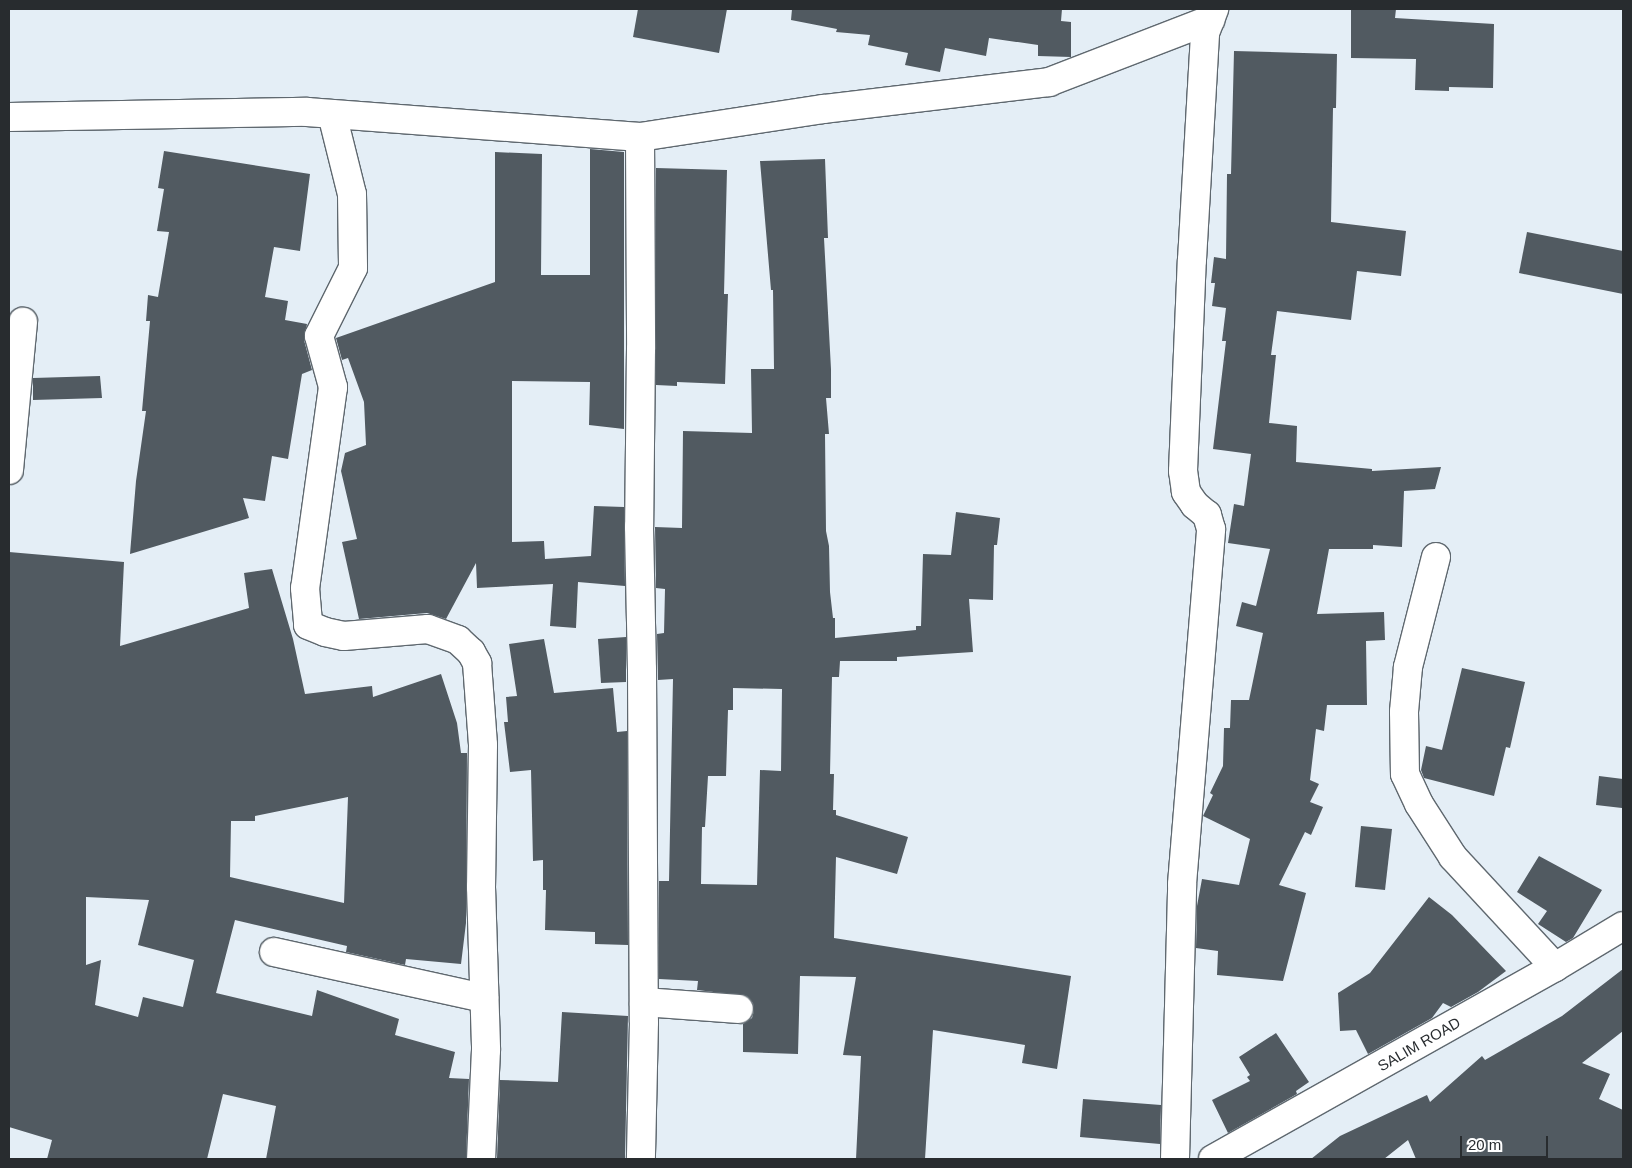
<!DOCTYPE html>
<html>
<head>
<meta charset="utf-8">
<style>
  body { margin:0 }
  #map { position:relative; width:1632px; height:1168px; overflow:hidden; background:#e4eef6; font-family:Arial,sans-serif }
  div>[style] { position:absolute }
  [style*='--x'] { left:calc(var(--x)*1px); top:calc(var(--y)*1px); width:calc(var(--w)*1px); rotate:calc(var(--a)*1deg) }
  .building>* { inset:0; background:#515a61 }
  .roads { filter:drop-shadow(1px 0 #5f686f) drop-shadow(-1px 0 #5f686f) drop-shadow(0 1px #5f686f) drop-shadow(0 -1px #5f686f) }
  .street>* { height:28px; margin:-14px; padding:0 14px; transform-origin:14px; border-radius:14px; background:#fff }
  span { translate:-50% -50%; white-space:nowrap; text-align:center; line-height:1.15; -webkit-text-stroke:5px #fff; paint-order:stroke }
  .street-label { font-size:15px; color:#282c2f }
  .frame { position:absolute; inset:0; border:10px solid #282c2f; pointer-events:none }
  .scale { position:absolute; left:1460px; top:1136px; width:88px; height:22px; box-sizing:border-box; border:2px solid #282c2f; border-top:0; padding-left:6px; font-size:15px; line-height:18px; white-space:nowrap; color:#282c2f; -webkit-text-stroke:4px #fff; paint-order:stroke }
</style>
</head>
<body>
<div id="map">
  <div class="building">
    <div style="clip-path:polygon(638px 9px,727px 9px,719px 53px,633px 37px)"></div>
    <div style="clip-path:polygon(792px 9px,1062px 9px,1061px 21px,1071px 22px,1071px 57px,1038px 56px,1038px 45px,989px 38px,986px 56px,945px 48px,940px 72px,905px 65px,908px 53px,868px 45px,870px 35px,836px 32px,837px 29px,791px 20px)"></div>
    <div style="clip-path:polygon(1351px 9px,1396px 9px,1395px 18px,1494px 24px,1493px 88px,1449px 87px,1449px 91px,1415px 90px,1416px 59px,1351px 58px)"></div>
    <div style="clip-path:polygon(1234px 51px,1337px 54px,1336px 108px,1333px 108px,1331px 222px,1406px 231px,1401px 276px,1357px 271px,1351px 320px,1277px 311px,1271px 355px,1276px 355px,1269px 423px,1297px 426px,1296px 462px,1372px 469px,1372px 471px,1441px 467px,1435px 489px,1404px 491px,1402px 547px,1373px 545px,1373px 549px,1329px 549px,1317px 614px,1384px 612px,1385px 640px,1366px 641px,1367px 705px,1327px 705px,1324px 731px,1316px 729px,1310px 780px,1319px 784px,1310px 802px,1323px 807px,1311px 835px,1305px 832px,1279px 885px,1306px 893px,1283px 981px,1217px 975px,1218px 951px,1196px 948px,1197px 906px,1202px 879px,1239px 885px,1250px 839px,1203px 816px,1213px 795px,1210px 793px,1223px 766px,1224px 728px,1230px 728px,1231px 700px,1249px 700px,1263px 633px,1236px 626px,1242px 602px,1256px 606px,1270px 549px,1228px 543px,1234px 504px,1244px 506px,1251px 454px,1213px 449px,1226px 341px,1222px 341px,1226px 308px,1212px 306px,1215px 283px,1211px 283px,1214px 257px,1226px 259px,1227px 174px,1231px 174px)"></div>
    <div style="clip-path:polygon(590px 149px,624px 152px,624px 429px,589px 425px,590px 382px,512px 381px,512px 542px,544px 541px,545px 559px,591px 556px,594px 506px,624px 507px,625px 586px,578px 582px,576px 628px,550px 626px,553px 584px,477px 588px,476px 563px,446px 619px,427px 613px,359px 619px,342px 542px,357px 539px,341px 471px,345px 453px,366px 445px,364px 402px,348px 358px,342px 360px,336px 338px,495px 282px,495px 152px,542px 154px,541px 275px,590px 275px)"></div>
    <div style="clip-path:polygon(164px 151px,310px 174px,300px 251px,274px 247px,265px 297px,288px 301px,285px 320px,307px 324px,304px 340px,312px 370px,302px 374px,288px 459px,272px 456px,265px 501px,243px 498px,249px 518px,130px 554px,136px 481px,146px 411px,142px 411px,150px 321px,146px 321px,148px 295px,158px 297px,169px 232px,157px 231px,164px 189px,158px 188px)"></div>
    <div style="clip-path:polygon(evenodd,825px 159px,828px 238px,824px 238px,831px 369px,831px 398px,826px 398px,829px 434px,825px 434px,826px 531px,829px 546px,830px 592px,833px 618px,835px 618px,835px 638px,916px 630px,916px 626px,921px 626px,923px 554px,951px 555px,956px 512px,1000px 518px,997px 545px,994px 545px,993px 600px,969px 599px,973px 652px,897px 657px,897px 661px,840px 661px,839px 677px,832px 677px,830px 774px,834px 774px,833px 810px,836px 810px,836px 815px,908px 837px,897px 874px,836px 857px,834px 938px,1071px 976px,1057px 1069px,1022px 1063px,1025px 1045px,933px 1030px,925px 1159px,856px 1159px,861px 1056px,843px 1055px,856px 977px,800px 976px,798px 1054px,743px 1052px,743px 1024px,752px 1018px,754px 1011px,753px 1003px,747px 996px,697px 990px,698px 981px,659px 979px,659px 881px,669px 881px,673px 679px,658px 680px,657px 634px,664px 633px,665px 589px,656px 588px,655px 527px,682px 528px,683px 431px,752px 433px,751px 369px,774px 369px,773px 290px,771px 290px,760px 161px,825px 159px,733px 688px,782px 689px,781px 771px,760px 770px,757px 885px,701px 884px,702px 827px,705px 827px,708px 776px,726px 776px,728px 710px,733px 710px,733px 688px)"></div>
    <div style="clip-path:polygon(656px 168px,727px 170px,724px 294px,728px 294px,725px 384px,677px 382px,677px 386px,656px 385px)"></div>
    <div style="clip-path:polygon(1527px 232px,1623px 251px,1623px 294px,1519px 273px)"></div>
    <div style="clip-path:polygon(100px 376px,102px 398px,33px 400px,33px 378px)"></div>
    <div style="clip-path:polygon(evenodd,9px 552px,124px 562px,120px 646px,249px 608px,244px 573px,272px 569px,293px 639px,305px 694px,372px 686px,373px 697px,441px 674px,457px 723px,461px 753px,467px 753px,466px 923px,461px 964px,406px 959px,405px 965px,346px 952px,347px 946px,235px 920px,216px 993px,312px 1016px,317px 990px,399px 1019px,395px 1035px,455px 1052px,449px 1078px,469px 1079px,466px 1159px,266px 1159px,276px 1106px,223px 1094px,207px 1159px,47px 1159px,52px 1140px,9px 1127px,9px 552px,348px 797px,344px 903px,230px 877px,231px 821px,255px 821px,255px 816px,348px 797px,9px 552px,86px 897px,149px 900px,138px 945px,194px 960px,183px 1007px,143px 997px,138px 1017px,95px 1005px,101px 960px,86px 965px,86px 897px)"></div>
    <div style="clip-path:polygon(626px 637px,626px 682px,601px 683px,598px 639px)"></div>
    <div style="clip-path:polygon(544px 639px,554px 693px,613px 688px,617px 732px,627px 731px,628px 945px,595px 944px,595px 932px,545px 930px,546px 890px,543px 890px,543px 860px,533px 861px,531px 770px,510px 772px,504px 722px,508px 722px,506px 697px,517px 696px,509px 644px)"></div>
    <div style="clip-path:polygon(1462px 668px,1525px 682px,1510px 748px,1506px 747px,1494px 796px,1424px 778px,1421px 770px,1426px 746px,1442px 750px)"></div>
    <div style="clip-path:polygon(1599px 776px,1623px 779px,1622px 808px,1596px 805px)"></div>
    <div style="clip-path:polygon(1361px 826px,1392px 829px,1385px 890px,1355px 887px)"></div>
    <div style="clip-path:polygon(1539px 856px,1602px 890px,1573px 938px,1566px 942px,1538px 924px,1547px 911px,1517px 892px)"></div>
    <div style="clip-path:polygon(1429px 897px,1452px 915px,1506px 971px,1478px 992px,1451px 1007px,1443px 1003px,1432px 1018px,1368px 1054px,1356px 1030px,1340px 1031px,1338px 993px,1370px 973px)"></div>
    <div style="clip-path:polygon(1623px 969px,1623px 1031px,1582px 1063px,1610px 1074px,1599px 1099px,1623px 1110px,1623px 1159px,1416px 1159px,1408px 1140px,1384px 1159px,1311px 1159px,1340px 1136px,1427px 1095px,1430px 1102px,1482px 1056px,1485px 1060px,1562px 1016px)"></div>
    <div style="clip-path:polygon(562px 1012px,628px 1016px,625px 1159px,497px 1158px,500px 1080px,558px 1082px)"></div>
    <div style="clip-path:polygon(1276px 1033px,1309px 1082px,1296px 1091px,1297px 1094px,1228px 1133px,1212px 1100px,1250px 1081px,1247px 1077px,1250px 1075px,1239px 1057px)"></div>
    <div style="clip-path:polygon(1083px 1099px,1161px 1105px,1160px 1144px,1080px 1137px)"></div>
  </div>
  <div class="roads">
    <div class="street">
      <div style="--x:332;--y:114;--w:82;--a:76"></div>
      <div style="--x:352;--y:194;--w:74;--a:89.2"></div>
      <div style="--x:353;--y:268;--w:76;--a:116.6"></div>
      <div style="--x:319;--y:336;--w:53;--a:74.6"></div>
      <div style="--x:333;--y:387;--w:203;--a:97.9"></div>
      <div style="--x:305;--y:588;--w:37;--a:85"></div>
      <div style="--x:308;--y:625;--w:18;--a:22"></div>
      <div style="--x:325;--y:632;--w:19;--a:12"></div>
      <div style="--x:344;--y:636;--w:84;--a:-4.8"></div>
      <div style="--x:428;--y:629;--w:32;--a:20"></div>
      <div style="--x:458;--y:640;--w:18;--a:43"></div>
      <div style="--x:471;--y:652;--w:13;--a:61"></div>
      <div style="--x:477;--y:663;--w:82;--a:85.8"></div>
      <div style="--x:483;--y:745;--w:142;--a:90.8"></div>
      <div style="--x:481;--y:887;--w:163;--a:88.2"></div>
      <div style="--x:486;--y:1050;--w:109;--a:92.6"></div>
      <div style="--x:9;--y:117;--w:298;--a:-1"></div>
      <div style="--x:307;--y:112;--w:334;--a:4.3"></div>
      <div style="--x:640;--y:137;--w:186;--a:-8.7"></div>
      <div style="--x:824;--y:109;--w:227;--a:-6.8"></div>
      <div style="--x:1049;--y:82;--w:173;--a:-21.1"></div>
      <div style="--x:640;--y:137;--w:212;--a:89.7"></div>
      <div style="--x:641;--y:349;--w:178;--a:90.6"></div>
      <div style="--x:639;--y:527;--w:143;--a:88.8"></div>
      <div style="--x:642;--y:670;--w:352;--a:89.7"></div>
      <div style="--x:644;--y:1022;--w:137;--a:91.3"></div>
      <div style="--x:9;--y:470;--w:149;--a:-84.6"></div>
      <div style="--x:1436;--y:557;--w:114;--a:104.3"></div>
      <div style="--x:1408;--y:667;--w:45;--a:95.1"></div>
      <div style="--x:1404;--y:712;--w:62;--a:89.1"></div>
      <div style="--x:1405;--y:774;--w:33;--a:65"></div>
      <div style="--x:1419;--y:804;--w:63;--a:57.3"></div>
      <div style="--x:1453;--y:857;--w:150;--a:47.2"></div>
      <div style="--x:274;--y:952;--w:215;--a:12.4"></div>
      <div style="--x:644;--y:1002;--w:95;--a:4.2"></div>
      <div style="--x:1175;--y:1159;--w:275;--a:-88.5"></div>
      <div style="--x:1182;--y:884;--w:356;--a:-85.3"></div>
      <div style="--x:1211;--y:529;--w:15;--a:-106"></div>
      <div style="--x:1207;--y:515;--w:16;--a:-140"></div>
      <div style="--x:1195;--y:505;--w:16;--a:-125"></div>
      <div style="--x:1186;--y:492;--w:21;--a:-98"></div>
      <div style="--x:1183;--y:471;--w:211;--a:-87.6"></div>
      <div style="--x:1192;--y:260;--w:227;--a:-86.7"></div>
      <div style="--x:1205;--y:33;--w:26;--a:-69"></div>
      <div style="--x:1213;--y:1159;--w:392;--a:-29.3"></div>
      <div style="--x:1555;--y:967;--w:79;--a:-31.1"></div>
    </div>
  </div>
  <div class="street-label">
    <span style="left:1419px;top:1044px;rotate:-30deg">SALIM ROAD</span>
  </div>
  <div class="frame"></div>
  <div class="scale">20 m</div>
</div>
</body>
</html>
